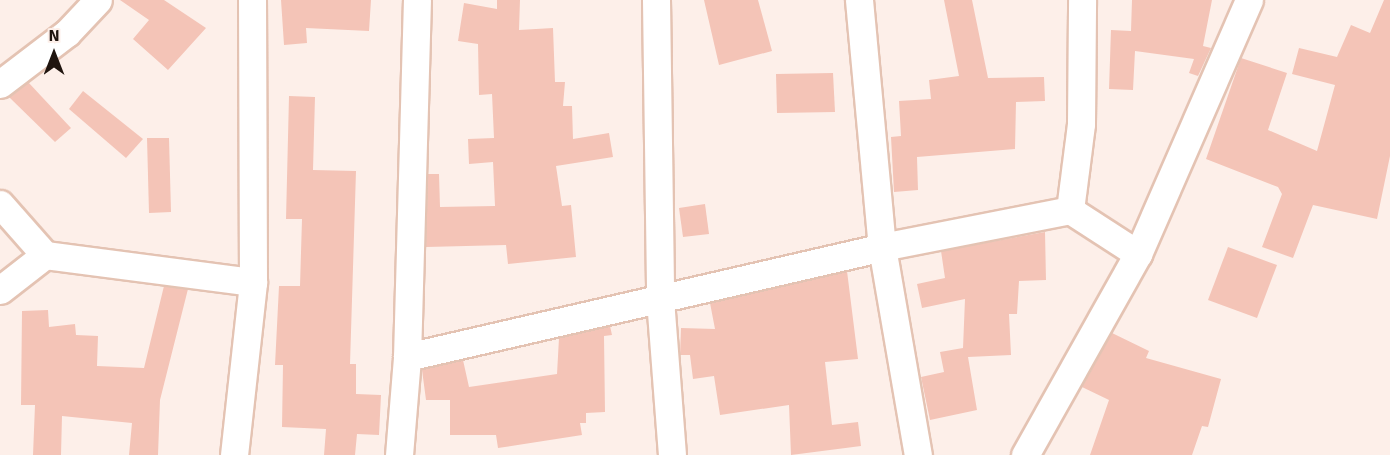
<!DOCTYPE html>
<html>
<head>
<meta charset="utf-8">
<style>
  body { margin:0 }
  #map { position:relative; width:1390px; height:455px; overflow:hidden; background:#fdefe9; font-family:Signika,sans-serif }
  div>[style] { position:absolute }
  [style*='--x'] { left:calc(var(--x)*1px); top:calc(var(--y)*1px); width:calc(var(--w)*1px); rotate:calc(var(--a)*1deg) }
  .building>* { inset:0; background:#f4c4b7 }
  .roads { filter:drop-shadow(2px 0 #e4c3b3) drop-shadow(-2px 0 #e4c3b3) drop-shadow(0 2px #e4c3b3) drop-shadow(0 -2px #e4c3b3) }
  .street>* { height:27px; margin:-13.5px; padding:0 13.5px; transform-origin:13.5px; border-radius:13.5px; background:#fff }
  span { translate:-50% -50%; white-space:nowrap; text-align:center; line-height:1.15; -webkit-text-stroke:4.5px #fdefe9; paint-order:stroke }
  .north { position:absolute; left:24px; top:24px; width:60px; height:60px; -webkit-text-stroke:4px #fdefe9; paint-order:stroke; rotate:0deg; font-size:16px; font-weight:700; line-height:24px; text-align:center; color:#20150f }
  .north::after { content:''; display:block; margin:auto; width:21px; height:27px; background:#20150f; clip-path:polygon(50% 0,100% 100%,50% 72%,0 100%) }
</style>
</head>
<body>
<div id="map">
  <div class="building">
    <div style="clip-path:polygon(120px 0,164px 0,206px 28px,168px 70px,133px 39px,149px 20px)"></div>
    <div style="clip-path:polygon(281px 0,371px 0,369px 31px,306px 28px,307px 43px,284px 45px)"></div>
    <div style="clip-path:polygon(497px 0,520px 0,519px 30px,553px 28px,555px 82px,565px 82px,563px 106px,572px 106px,573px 139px,609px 133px,613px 157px,556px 166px,562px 206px,571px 205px,576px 257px,508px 264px,506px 245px,426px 247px,428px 174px,439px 174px,440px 207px,495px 206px,493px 162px,469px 164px,468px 139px,494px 138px,492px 94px,479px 95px,478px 44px,458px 41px,464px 3px,497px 9px)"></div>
    <div style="clip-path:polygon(704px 0,758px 0,772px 51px,719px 65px)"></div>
    <div style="clip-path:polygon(944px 0,972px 0,988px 78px,1044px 77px,1045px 101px,1016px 102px,1015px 149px,917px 157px,918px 190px,894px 192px,891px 137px,901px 136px,899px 101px,931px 99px,929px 80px,959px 76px)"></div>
    <div style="clip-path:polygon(1132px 0,1212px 0,1203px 46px,1211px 48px,1198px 76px,1189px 73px,1194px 59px,1135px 51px,1133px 90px,1109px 89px,1111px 30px,1131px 31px)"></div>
    <div style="clip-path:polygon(1384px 0,1390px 0,1390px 156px,1377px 219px,1313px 205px,1293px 258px,1262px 247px,1282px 194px,1278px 187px,1206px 159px,1241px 58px,1287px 73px,1268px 130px,1317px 151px,1335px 85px,1292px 74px,1299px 48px,1337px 57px,1351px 25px,1370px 33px)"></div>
    <div style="clip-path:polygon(833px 73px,835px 112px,777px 113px,776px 74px)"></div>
    <div style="clip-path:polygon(28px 82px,71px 128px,55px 142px,9px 97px)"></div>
    <div style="clip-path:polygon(83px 91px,143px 139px,126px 158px,69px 109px)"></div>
    <div style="clip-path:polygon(289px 96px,315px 97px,313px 170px,356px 171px,350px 364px,356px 364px,356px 394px,381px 395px,379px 435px,357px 434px,355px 455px,324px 455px,326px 429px,282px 427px,283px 365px,275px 365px,279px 286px,300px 286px,302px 219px,286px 219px)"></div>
    <div style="clip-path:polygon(147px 138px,169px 138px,171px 212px,149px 213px)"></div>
    <div style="clip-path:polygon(705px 204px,709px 234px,683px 237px,679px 208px)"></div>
    <div style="clip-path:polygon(1045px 232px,1046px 280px,1019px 281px,1017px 314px,1009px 314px,1011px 355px,968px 357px,977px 410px,930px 420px,921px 377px,944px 372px,940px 352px,963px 348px,965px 299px,922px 308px,917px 284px,945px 278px,941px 251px)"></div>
    <div style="clip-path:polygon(1228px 247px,1277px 265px,1257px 318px,1208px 300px)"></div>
    <div style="clip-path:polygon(847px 271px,858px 359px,825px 362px,832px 425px,858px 422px,861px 446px,791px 455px,789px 405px,720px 415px,714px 376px,693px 379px,690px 355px,680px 355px,681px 328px,715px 329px,710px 303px)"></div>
    <div style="clip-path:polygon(164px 286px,188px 289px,160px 400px,158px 455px,129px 455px,132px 423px,62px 416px,61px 455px,33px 455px,35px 405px,21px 405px,22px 311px,48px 310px,49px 327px,75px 324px,76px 335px,98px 336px,97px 366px,144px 368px)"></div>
    <div style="clip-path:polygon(610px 326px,612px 335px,604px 336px,605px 412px,586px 413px,586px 423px,580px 423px,582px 435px,498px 448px,496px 435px,450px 435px,450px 400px,426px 400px,422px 370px,463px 360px,469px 387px,557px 374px,559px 338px)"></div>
    <div style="clip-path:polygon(1112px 333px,1149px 351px,1146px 358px,1221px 379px,1208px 427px,1202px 426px,1192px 455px,1090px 455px,1109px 400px,1082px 387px)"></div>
  </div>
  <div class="roads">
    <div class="street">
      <div style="--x:656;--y:0;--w:299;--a:89.2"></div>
      <div style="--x:660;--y:299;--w:156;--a:85.6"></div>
      <div style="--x:859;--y:0;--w:248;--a:84.7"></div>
      <div style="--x:882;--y:247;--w:211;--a:80.2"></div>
      <div style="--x:0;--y:84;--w:84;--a:-37.3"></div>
      <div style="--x:67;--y:33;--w:45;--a:-46.8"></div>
      <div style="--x:0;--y:204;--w:68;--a:48.6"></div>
      <div style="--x:45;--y:255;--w:210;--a:7.4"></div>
      <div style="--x:1070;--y:210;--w:87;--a:-82.7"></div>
      <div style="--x:1081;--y:124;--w:124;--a:-89.5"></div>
      <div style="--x:0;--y:290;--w:57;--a:-37.9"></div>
      <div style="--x:407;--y:357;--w:488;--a:-13"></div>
      <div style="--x:882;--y:247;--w:192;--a:-11.1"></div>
      <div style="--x:1070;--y:210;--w:81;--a:32.9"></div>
      <div style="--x:234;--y:455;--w:174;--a:-83.7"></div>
      <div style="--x:253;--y:282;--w:282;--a:-90.2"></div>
      <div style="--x:399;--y:455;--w:98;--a:-85.3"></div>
      <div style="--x:407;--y:357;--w:357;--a:-88.4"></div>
      <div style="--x:1025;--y:455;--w:231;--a:-60.7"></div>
      <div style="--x:1138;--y:254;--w:277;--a:-66.4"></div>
    </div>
  </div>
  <div class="north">N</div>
</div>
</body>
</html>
